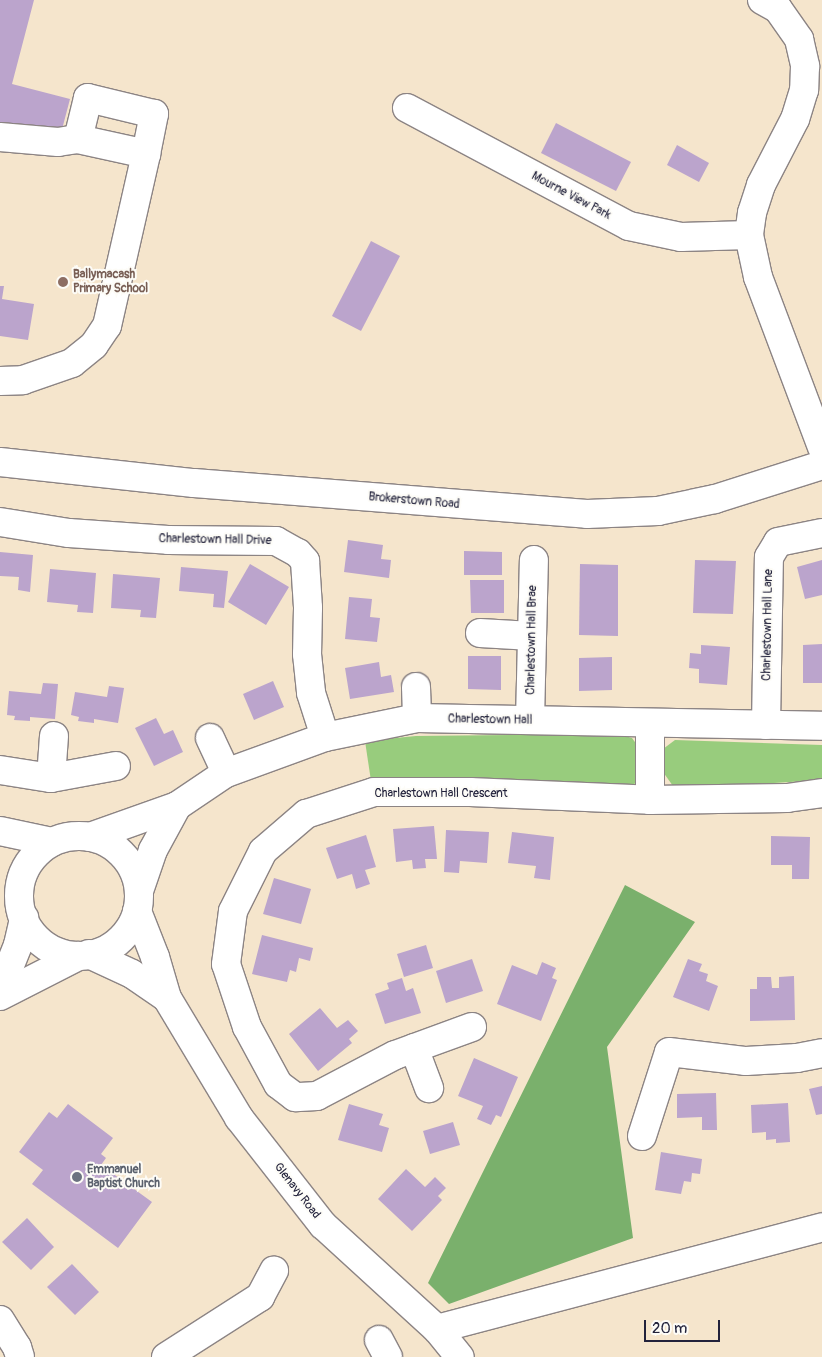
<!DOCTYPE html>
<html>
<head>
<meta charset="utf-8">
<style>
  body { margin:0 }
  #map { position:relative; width:822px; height:1357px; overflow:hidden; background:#f5e5cc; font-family:Pangolin,sans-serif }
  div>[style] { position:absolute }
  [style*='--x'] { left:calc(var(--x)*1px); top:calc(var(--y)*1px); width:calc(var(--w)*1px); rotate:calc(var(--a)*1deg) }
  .green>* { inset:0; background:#98cc7d }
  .forest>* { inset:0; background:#7ab06c }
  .building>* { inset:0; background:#bba4cc }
  .roads { filter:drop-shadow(1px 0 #8c8484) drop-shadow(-1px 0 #8c8484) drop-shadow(0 1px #8c8484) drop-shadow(0 -1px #8c8484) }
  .minor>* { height:28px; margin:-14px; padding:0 14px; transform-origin:14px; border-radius:14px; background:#fff }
  .major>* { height:28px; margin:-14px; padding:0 14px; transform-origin:14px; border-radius:14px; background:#fff }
  .major>.ring { margin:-14px; padding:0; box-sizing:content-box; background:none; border:28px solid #fff; border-radius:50% }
  .dots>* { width:14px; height:14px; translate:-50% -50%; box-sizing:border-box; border:2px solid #fdfcf7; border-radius:50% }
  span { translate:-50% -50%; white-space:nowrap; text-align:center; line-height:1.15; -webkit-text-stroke:4px #fdfcf7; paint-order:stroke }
  .street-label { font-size:12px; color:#22223b }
  .education-label { font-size:12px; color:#785e54; font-weight:700 }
  .left { translate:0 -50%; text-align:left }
  .worship-label { font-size:12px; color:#5b616d; font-weight:700 }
  .scale { position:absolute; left:644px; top:1320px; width:76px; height:22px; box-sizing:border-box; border:2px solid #22223b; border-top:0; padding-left:6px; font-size:15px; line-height:18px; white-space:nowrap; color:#22223b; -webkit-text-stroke:4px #fdfcf7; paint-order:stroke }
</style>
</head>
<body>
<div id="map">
  <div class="green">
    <div style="clip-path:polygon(618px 734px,632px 738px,640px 749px,641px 771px,634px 785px,622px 789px,371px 781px,365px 741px,416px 736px)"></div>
    <div style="clip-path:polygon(675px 740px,822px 745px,822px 780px,694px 788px,673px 786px,663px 772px,663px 749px)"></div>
  </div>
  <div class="forest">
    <div style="clip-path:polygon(625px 885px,695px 922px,607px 1047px,633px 1238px,449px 1304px,428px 1283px)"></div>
  </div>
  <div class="building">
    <div style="clip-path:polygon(0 0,34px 0,12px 84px,70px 99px,60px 137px,2px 122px,0 127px)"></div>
    <div style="clip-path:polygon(556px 123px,631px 162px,616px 191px,541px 153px)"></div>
    <div style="clip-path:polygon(677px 145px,709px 163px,699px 182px,667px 165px)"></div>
    <div style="clip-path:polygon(371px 241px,400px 256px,361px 331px,332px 316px)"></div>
    <div style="clip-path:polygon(0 286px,4px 286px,2px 299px,34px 304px,28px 340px,0 336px)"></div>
    <div style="clip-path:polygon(348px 540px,383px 545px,381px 559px,391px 560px,389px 578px,344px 572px)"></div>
    <div style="clip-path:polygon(464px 551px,502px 552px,502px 575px,464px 575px)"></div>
    <div style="clip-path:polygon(0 552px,33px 555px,30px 592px,18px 590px,19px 577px,0 576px)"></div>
    <div style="clip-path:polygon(695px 560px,736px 561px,733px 614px,693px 613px)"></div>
    <div style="clip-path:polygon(822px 560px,822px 595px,805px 599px,797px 567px)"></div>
    <div style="clip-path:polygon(250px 564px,289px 587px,266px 625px,228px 602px)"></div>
    <div style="clip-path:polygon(580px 564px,618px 565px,618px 636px,579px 635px)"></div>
    <div style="clip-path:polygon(181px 567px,228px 571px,224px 608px,213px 607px,214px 594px,179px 591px)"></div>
    <div style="clip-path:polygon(50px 569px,96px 573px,93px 613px,77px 612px,78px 605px,47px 602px)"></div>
    <div style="clip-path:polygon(113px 574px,160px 578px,156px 618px,140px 617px,141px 610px,111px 608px)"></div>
    <div style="clip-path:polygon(470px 580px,504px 580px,504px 613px,471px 613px)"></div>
    <div style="clip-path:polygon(349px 597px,372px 599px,370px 617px,380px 618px,377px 642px,345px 639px)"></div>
    <div style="clip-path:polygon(822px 644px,822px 683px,803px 683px,803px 645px)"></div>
    <div style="clip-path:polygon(701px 645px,730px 647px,727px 685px,699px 683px,699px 669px,689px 668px,690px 653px,701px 654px)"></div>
    <div style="clip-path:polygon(468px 656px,501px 656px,501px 690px,468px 689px)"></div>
    <div style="clip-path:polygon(612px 657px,612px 690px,579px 691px,579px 658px)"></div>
    <div style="clip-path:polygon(379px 662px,381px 677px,391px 675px,394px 692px,350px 699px,345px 668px)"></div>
    <div style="clip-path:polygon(273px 681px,284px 707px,254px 720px,243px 694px)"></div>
    <div style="clip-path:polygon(43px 683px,58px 684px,55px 719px,30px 717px,30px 721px,14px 720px,15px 716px,7px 715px,9px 691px,41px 694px)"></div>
    <div style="clip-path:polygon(109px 686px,124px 688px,118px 723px,94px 719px,94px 723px,78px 721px,79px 717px,71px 715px,75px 692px,107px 697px)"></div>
    <div style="clip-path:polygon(156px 718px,164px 734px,173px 730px,183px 752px,154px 766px,135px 728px)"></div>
    <div style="clip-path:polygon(434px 826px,437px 859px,425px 859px,426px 868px,413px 869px,412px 860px,396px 862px,393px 829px)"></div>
    <div style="clip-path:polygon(446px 830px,489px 832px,487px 863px,460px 861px,459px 873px,444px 872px)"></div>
    <div style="clip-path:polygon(512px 832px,554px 837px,550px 880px,534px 878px,536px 866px,508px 863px)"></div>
    <div style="clip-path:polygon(366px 835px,376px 867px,365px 870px,370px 884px,356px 889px,352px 874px,337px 879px,326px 848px)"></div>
    <div style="clip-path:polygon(771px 836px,810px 837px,809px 879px,792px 879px,792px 865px,771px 865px)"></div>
    <div style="clip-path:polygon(274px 878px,311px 889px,301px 924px,263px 914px)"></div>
    <div style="clip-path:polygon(262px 935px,313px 948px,310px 961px,299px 958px,296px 972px,290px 970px,287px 982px,252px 974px)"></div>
    <div style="clip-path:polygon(426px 945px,433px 968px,404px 977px,397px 954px)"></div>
    <div style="clip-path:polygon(472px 959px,483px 991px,446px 1003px,436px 971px)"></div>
    <div style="clip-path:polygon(688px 959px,702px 964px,699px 971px,708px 974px,706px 981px,718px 986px,709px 1011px,673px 997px)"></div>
    <div style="clip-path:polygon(542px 962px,556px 968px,552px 978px,557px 980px,541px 1021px,497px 1004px,512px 965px,537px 975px)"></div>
    <div style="clip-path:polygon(794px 976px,795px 1020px,750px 1021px,750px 989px,757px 989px,757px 977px,771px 977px,772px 988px,779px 988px,779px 977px)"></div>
    <div style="clip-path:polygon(402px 978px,406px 991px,413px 988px,421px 1013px,385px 1024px,375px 994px,389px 989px,387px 983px)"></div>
    <div style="clip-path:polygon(320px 1008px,337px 1028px,348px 1020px,358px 1031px,349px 1039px,352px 1043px,318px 1071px,289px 1034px)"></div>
    <div style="clip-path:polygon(474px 1058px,518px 1077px,501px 1117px,496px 1115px,491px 1125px,477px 1119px,483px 1106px,458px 1096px)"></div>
    <div style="clip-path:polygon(822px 1086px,822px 1114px,816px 1115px,809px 1089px)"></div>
    <div style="clip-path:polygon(716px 1093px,717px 1130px,702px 1130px,702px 1117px,677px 1118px,677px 1094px)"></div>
    <div style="clip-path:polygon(788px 1103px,790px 1142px,776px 1143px,776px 1139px,766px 1140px,766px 1132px,752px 1133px,751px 1105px)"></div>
    <div style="clip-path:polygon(68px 1104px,113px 1138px,101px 1154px,106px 1158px,101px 1165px,152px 1202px,118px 1248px,32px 1184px,43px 1170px,19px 1152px,49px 1112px,57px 1118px)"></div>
    <div style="clip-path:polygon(349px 1104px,383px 1114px,379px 1125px,389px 1128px,382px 1152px,338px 1140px)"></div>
    <div style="clip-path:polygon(453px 1122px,460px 1145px,430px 1154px,423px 1131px)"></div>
    <div style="clip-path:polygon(661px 1152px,702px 1159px,700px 1174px,692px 1173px,691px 1182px,684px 1181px,681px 1194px,655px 1190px)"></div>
    <div style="clip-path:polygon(406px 1169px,425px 1187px,435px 1177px,446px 1188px,438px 1196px,442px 1200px,412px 1231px,378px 1199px)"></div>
    <div style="clip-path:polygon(27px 1218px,54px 1247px,31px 1270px,2px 1242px)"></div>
    <div style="clip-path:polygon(72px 1264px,99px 1292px,75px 1315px,47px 1287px)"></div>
  </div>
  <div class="roads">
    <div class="minor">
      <div style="--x:762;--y:0;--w:18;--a:29"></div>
      <div style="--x:778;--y:9;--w:37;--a:55"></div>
      <div style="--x:799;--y:39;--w:28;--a:77"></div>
      <div style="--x:805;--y:66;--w:24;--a:92"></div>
      <div style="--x:804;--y:90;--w:30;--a:107"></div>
      <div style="--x:795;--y:119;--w:74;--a:117.3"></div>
      <div style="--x:761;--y:185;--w:29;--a:108"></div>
      <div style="--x:752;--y:213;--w:22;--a:98"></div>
      <div style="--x:749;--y:235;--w:43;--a:77.9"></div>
      <div style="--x:758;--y:277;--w:182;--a:69.4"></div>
      <div style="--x:407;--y:108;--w:251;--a:28"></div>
      <div style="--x:629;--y:226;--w:53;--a:11.9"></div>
      <div style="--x:681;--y:237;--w:68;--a:-1.7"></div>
      <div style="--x:0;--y:137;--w:58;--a:4.9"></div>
      <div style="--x:58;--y:142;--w:20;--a:-9"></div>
      <div style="--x:0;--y:381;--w:23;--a:-2"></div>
      <div style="--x:23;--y:380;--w:52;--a:-19.1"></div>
      <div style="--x:72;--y:363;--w:28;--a:-39"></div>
      <div style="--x:94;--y:345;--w:23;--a:-56"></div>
      <div style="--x:107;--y:326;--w:176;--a:-77.2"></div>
      <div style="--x:146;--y:154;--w:41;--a:-78.7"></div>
      <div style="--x:154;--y:114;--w:68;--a:-166.4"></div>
      <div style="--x:88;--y:98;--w:42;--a:103.7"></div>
      <div style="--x:78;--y:139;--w:70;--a:12.4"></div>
      <div style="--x:0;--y:462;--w:195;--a:6.2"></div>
      <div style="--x:194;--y:483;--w:394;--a:4.5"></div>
      <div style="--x:587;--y:514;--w:71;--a:-2.4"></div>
      <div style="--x:658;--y:511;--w:58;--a:-11.9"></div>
      <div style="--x:715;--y:499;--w:112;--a:-17.6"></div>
      <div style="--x:0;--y:522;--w:70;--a:9.1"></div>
      <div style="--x:69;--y:533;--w:99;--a:4"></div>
      <div style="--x:168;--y:540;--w:108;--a:0.5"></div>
      <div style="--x:276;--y:541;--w:25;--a:29"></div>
      <div style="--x:298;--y:553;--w:11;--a:49"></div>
      <div style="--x:305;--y:561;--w:47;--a:86.3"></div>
      <div style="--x:308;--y:608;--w:46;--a:91.2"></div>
      <div style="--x:307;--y:654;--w:39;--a:84"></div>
      <div style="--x:311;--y:693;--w:46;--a:72.3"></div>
      <div style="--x:480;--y:633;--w:52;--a:3.3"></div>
      <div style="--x:416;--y:687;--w:31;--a:88"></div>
      <div style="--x:530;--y:720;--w:160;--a:-88.6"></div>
      <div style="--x:766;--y:725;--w:168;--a:-89"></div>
      <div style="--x:769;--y:557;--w:17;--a:-59"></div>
      <div style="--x:778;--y:542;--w:45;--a:-11.6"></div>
      <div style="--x:210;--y:738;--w:38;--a:65"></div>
      <div style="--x:0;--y:770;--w:52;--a:8.9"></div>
      <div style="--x:51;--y:778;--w:66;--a:-10.5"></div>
      <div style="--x:51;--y:778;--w:42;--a:-85.9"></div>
      <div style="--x:650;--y:800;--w:137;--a:-0.8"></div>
      <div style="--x:787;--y:798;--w:35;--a:-8"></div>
      <div style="--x:90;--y:837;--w:92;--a:-19.6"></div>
      <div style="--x:177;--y:806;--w:59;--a:-34"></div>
      <div style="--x:226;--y:773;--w:105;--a:-20"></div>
      <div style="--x:325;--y:737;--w:94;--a:-11.7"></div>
      <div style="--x:417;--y:718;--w:405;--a:1.1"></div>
      <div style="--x:139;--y:891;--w:43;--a:-71.1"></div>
      <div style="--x:153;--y:850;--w:50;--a:-61.4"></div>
      <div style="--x:0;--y:990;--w:48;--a:-68.2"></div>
      <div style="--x:18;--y:945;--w:28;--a:-77"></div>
      <div style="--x:0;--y:996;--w:88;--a:-27.1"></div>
      <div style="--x:472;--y:1027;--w:82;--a:160"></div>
      <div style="--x:395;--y:1055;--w:88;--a:152.3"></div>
      <div style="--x:317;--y:1096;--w:22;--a:177"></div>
      <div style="--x:295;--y:1097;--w:21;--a:-143"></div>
      <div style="--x:278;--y:1084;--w:65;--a:-118.5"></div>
      <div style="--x:247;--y:1027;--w:66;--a:-108.4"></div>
      <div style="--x:226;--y:964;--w:53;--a:-82.5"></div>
      <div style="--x:233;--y:911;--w:67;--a:-63.4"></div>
      <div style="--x:263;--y:851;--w:57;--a:-40.7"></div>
      <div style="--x:306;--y:814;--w:71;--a:-17.9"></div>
      <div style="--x:374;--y:792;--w:96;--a:0"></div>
      <div style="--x:470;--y:792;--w:180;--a:2.5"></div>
      <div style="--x:650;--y:800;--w:77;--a:-90"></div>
      <div style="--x:414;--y:1048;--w:43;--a:69.4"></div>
      <div style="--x:642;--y:1136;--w:88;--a:-72.2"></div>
      <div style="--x:669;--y:1052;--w:78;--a:6.7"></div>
      <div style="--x:746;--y:1061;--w:51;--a:-3.4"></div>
      <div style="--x:797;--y:1058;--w:25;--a:-11"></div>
      <div style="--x:0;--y:1320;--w:32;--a:58"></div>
      <div style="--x:17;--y:1347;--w:10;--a:73"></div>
      <div style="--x:437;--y:1329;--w:398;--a:-14.8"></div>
      <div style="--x:379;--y:1340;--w:19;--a:62"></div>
      <div style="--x:166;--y:1357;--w:112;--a:-32.6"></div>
      <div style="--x:260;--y:1297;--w:30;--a:-62"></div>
    </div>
    <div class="major">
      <div style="--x:0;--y:831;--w:53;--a:11.9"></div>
      <div class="ring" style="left:19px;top:836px;width:92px;height:92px"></div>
      <div style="--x:137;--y:911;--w:49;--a:68.6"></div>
      <div style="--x:155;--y:957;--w:43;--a:73.7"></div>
      <div style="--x:167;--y:998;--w:140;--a:59"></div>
      <div style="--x:239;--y:1118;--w:136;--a:51.9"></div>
      <div style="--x:323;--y:1225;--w:154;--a:42.4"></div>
      <div style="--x:437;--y:1329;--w:36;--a:51"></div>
      <div style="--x:89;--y:954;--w:47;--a:24.9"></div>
      <div style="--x:132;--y:974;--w:42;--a:34.4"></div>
    </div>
  </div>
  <div class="dots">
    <div style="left:63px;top:282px;background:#8d6e63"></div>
    <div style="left:77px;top:1177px;background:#6b7280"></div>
  </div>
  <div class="street-label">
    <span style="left:571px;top:196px;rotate:28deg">Mourne View Park</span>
    <span style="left:414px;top:501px;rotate:5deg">Brokerstown Road</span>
    <span style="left:215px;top:540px;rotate:1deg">Charlestown Hall Drive</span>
    <span style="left:768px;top:625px;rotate:-89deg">Charlestown Hall Lane</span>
    <span style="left:532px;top:640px;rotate:-89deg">Charlestown Hall Brae</span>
    <span style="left:490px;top:720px;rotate:1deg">Charlestown Hall</span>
    <span style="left:441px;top:794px">Charlestown Hall Crescent</span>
    <span style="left:297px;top:1191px;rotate:52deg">Glenavy Road</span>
  </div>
  <div class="education-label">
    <span class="left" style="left:73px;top:282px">Ballymacash<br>Primary School</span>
  </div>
  <div class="worship-label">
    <span class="left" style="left:87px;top:1177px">Emmanuel<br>Baptist Church</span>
  </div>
  <div class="scale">20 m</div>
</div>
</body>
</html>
